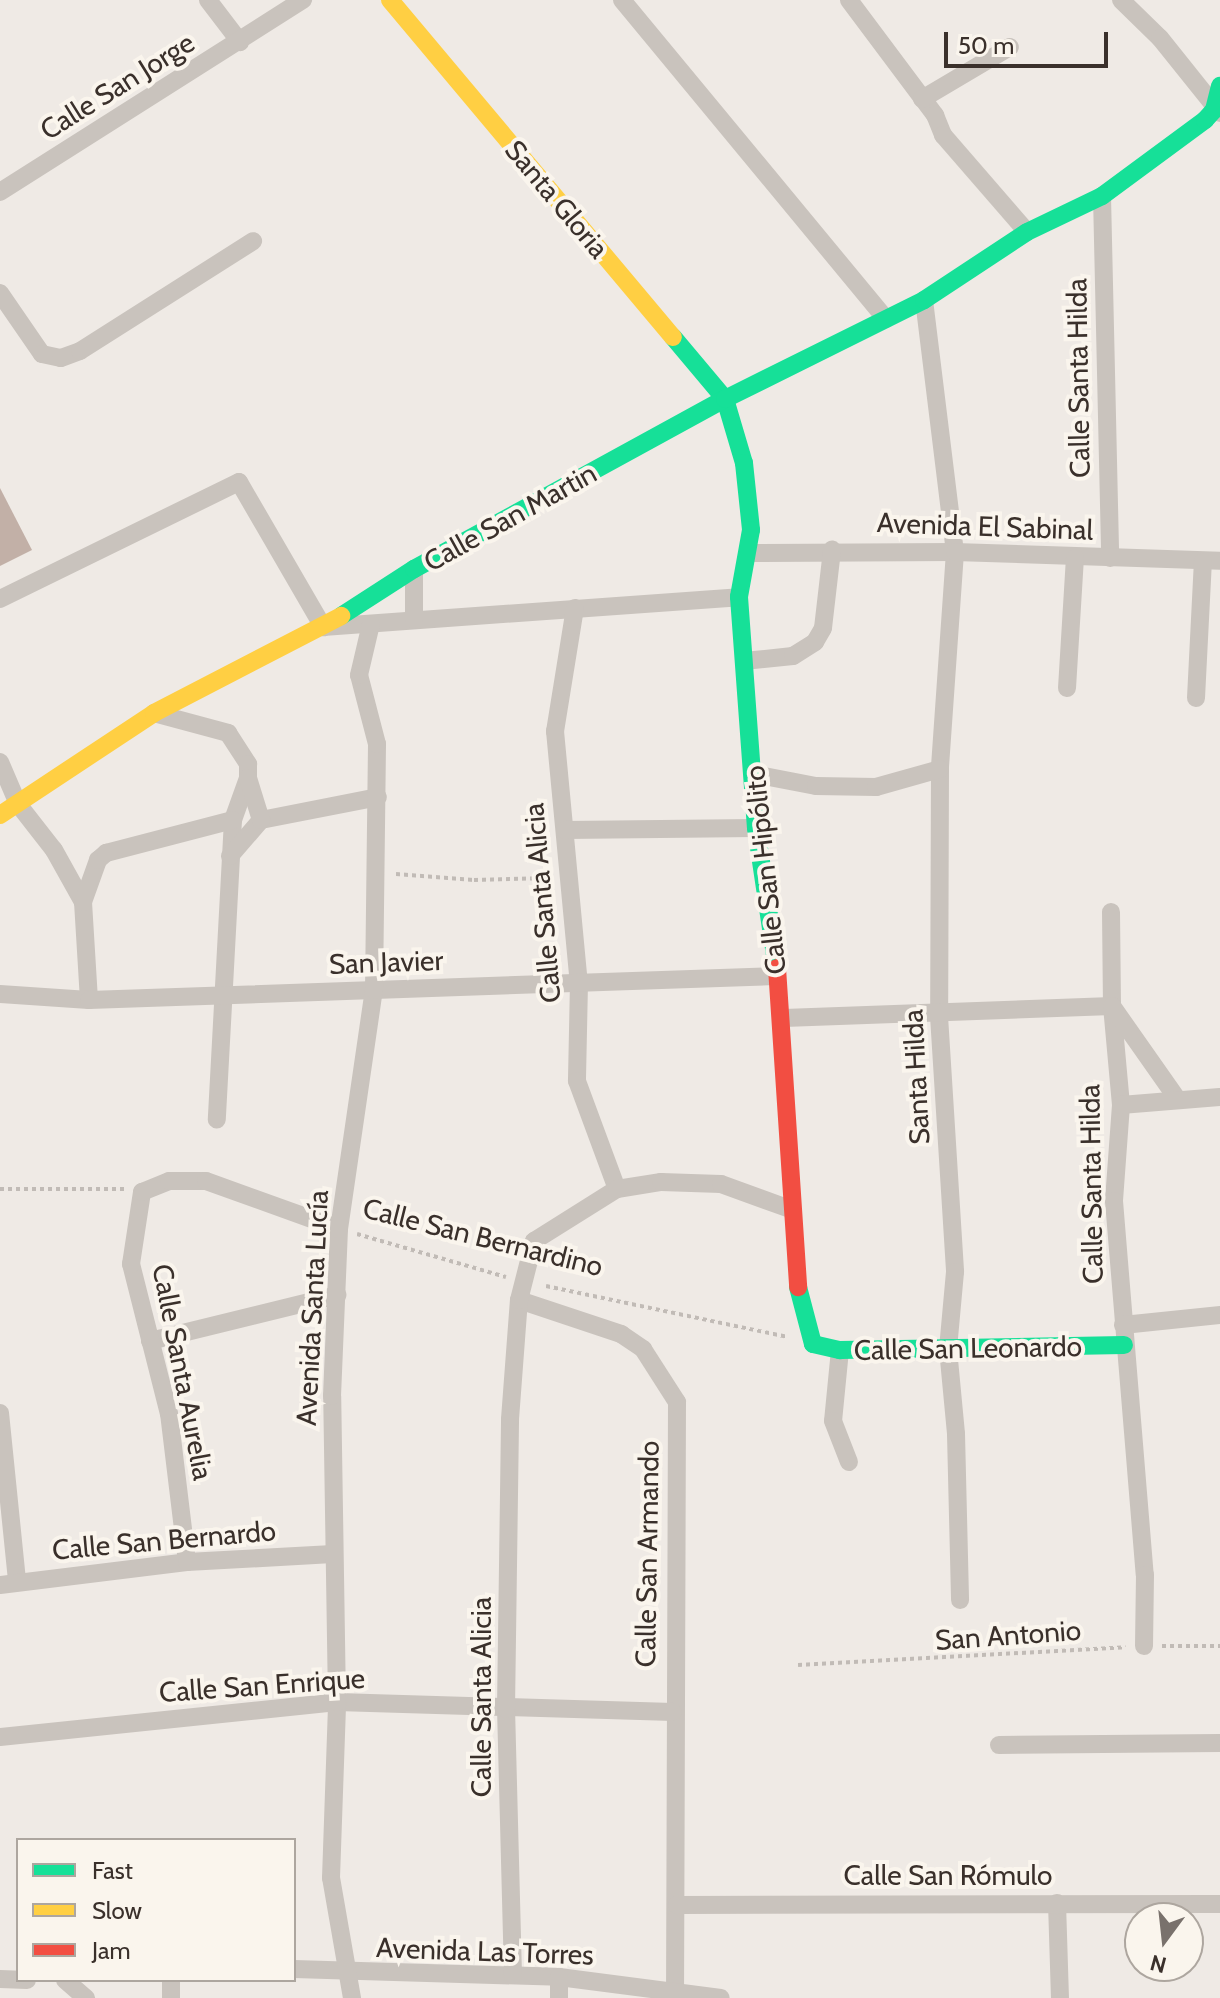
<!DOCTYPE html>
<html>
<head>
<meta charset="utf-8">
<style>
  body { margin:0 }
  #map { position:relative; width:1220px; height:1998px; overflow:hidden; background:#efeae5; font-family:Cabin,sans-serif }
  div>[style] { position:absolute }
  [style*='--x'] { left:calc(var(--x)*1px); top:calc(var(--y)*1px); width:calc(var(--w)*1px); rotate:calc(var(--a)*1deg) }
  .building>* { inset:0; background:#c2b0a7 }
  .path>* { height:4px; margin-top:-2px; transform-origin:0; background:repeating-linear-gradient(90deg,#c1bbb6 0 4px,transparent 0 8px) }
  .street>* { height:18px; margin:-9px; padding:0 9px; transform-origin:9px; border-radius:9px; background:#c9c3bd }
  .fast>* { height:18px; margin:-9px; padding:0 9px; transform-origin:9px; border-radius:9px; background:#16e098 }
  .slow>* { height:18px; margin:-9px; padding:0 9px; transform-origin:9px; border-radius:9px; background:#ffcf43 }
  .jam>* { height:18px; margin:-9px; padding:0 9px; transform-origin:9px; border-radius:9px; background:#f24e42 }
  span { translate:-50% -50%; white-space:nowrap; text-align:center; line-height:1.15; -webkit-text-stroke:8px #faf5ed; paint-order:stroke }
  .street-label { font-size:28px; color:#3a302b }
  .legend { position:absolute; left:16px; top:1838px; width:280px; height:144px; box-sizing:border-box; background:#faf5ed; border:2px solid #ada69f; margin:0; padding:10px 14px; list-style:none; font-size:24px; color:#3a302b }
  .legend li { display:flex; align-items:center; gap:16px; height:40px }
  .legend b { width:40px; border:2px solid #ada69f }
  .north { position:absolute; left:1124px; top:1902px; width:80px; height:80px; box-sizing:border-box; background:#faf5ed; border:2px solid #ada69f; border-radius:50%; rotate:195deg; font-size:22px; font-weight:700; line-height:32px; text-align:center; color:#3a302b }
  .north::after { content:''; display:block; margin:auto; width:28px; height:36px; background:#79716c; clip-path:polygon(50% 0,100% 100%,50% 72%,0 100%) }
  .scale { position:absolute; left:944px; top:32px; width:164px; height:36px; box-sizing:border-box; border:4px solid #3a302b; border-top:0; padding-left:10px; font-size:24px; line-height:28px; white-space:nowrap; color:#3a302b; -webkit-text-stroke:6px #faf5ed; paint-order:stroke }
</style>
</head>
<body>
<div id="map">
  <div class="building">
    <div style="clip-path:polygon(0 488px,32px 550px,0 566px)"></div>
  </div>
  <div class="path">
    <div style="--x:396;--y:874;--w:78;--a:4.4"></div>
    <div style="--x:474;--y:880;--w:77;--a:-1.5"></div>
    <div style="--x:0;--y:1189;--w:124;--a:0"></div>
    <div style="--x:357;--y:1234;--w:155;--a:16.1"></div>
    <div style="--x:546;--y:1286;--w:246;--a:11.9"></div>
    <div style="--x:1162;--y:1646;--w:58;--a:0"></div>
    <div style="--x:798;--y:1665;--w:328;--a:-3.1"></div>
  </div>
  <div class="street">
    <div style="--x:208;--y:0;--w:53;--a:52.7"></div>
    <div style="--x:622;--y:0;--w:414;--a:50.4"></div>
    <div style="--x:849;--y:0;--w:144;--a:53.2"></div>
    <div style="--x:935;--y:115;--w:22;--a:68"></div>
    <div style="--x:943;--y:135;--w:128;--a:49.1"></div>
    <div style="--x:1121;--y:0;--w:54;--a:44.3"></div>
    <div style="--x:1160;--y:38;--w:96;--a:51.3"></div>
    <div style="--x:922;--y:99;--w:102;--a:-30.6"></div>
    <div style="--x:0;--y:192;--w:359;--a:-32.4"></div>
    <div style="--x:1102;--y:196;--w:362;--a:88.7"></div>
    <div style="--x:0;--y:293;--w:74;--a:55.5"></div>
    <div style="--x:42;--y:354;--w:19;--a:12"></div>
    <div style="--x:61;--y:358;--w:20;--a:-20"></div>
    <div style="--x:80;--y:351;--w:205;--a:-32.4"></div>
    <div style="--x:924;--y:300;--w:254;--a:83"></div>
    <div style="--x:955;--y:552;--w:218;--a:94"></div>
    <div style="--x:940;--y:769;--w:247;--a:90.2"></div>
    <div style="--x:939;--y:1016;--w:256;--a:86.4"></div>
    <div style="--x:955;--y:1272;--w:77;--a:95.2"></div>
    <div style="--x:948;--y:1349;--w:85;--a:84.6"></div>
    <div style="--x:956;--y:1434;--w:166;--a:88.6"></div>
    <div style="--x:749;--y:553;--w:206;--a:-0.3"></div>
    <div style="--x:955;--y:552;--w:265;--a:1.9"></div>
    <div style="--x:0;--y:599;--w:266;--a:-26.1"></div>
    <div style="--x:239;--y:482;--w:168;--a:59.9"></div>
    <div style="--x:323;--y:627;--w:417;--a:-4.1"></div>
    <div style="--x:575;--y:608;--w:125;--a:99.2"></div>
    <div style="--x:555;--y:731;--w:253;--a:84.6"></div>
    <div style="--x:579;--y:983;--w:98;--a:91.2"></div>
    <div style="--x:577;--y:1081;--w:115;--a:69.7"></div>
    <div style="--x:414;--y:620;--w:51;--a:-90"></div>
    <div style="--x:744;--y:661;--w:49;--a:-5.8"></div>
    <div style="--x:793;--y:656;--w:26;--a:-32"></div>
    <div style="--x:815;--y:642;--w:16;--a:-60"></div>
    <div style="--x:823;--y:628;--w:79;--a:-83.4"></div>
    <div style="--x:1067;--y:688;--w:130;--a:-86.5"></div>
    <div style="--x:1196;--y:698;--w:136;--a:-87.1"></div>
    <div style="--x:154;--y:713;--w:77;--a:15.1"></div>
    <div style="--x:228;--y:733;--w:37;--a:57"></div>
    <div style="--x:248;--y:764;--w:14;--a:90"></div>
    <div style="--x:248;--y:778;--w:45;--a:109.7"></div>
    <div style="--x:233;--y:820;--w:300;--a:93.1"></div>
    <div style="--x:0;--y:762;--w:46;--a:66.8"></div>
    <div style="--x:18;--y:804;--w:58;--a:52"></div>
    <div style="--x:54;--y:850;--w:60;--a:60.9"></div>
    <div style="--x:83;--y:902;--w:98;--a:86.5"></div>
    <div style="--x:754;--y:774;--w:63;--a:11"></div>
    <div style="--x:816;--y:786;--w:60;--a:1"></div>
    <div style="--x:876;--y:787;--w:66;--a:-15.7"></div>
    <div style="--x:261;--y:820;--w:119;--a:-11.1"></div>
    <div style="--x:565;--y:830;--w:191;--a:-0.6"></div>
    <div style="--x:230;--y:856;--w:48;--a:-49.3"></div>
    <div style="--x:261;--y:820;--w:44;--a:-107.2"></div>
    <div style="--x:83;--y:902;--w:45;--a:-70.3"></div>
    <div style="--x:98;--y:860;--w:11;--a:-41"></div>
    <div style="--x:106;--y:853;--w:131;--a:-14.6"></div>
    <div style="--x:1111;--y:912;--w:94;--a:89.4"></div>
    <div style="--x:1112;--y:1006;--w:99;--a:84.8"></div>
    <div style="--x:1121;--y:1105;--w:96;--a:94.2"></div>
    <div style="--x:1114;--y:1201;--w:375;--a:85.3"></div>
    <div style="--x:1145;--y:1575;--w:71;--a:90.8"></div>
    <div style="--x:0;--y:994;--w:89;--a:3.9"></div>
    <div style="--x:89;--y:1000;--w:686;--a:-2"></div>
    <div style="--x:784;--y:1018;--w:328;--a:-2.1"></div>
    <div style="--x:1112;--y:1006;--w:115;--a:54.9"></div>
    <div style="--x:1121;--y:1105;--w:99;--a:-4.6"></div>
    <div style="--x:519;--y:1300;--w:108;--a:18.4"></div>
    <div style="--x:621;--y:1334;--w:27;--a:34"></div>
    <div style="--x:643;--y:1349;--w:63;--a:57.3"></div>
    <div style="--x:677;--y:1402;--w:589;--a:90.19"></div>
    <div style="--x:1123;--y:1325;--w:98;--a:-5.9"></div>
    <div style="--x:150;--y:1341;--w:193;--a:-13.8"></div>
    <div style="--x:840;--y:1350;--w:71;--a:95.6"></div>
    <div style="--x:833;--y:1421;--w:44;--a:68.7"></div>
    <div style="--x:0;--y:1413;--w:169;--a:84.2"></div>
    <div style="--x:187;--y:1562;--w:149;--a:-96.9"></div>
    <div style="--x:169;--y:1414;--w:155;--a:-104.2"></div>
    <div style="--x:131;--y:1264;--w:73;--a:-81.3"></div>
    <div style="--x:142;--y:1192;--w:29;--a:-22"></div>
    <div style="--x:169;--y:1181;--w:37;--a:0"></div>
    <div style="--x:206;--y:1181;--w:141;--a:19.8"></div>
    <div style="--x:0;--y:1585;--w:188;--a:-7"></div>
    <div style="--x:187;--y:1562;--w:146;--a:-3.1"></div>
    <div style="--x:0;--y:1737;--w:339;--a:-5.9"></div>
    <div style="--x:337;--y:1702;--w:336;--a:1.7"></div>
    <div style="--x:999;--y:1745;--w:221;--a:-0.5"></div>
    <div style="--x:1057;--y:1903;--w:95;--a:88.2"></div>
    <div style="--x:677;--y:1905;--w:543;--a:-0.11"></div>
    <div style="--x:294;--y:1969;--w:265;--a:1.7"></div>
    <div style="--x:559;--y:1977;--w:163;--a:7.4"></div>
    <div style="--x:513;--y:1975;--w:266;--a:-91.5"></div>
    <div style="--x:506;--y:1709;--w:290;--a:-89.2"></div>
    <div style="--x:510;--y:1419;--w:119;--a:-85.7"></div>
    <div style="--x:519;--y:1300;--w:61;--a:-75.7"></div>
    <div style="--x:534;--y:1241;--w:98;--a:-32.1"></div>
    <div style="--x:617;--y:1189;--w:45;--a:-9"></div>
    <div style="--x:661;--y:1182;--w:60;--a:1.9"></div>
    <div style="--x:721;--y:1184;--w:73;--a:19.9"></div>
    <div style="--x:0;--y:1979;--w:27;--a:2"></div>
    <div style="--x:65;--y:1980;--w:28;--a:41"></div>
    <div style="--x:171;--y:1998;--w:18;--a:-90"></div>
    <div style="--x:352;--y:1998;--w:122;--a:-99.9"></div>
    <div style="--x:331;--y:1878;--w:176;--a:-88"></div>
    <div style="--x:337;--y:1702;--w:306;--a:-90.9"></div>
    <div style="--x:332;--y:1396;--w:167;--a:-87.6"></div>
    <div style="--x:339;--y:1229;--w:242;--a:-81.7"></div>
    <div style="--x:374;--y:990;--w:246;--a:-89.3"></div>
    <div style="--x:377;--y:744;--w:71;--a:-104.6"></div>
    <div style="--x:359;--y:675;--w:52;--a:-76.8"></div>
    <div style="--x:559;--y:1998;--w:21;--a:-90"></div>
  </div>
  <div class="fast">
    <div style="--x:673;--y:337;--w:81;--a:50"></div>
    <div style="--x:725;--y:399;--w:67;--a:73.5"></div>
    <div style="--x:744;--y:463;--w:67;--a:84"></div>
    <div style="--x:751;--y:530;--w:68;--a:100.2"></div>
    <div style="--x:739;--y:597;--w:232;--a:85.8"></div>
    <div style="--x:756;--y:828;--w:142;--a:81.5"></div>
    <div style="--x:341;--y:616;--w:87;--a:-32.8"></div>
    <div style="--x:414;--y:569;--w:354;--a:-28.7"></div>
    <div style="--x:725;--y:399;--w:222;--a:-26.4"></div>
    <div style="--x:924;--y:300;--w:123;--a:-33.4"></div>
    <div style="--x:1027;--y:232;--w:83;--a:-25.6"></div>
    <div style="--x:1102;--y:196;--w:128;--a:-36.4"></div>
    <div style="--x:1205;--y:120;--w:13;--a:-48"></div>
    <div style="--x:1214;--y:110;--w:25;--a:-76"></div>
    <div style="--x:798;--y:1287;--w:59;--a:75.3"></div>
    <div style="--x:813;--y:1344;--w:28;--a:13"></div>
    <div style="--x:840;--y:1350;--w:284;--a:-1"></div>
  </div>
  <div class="slow">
    <div style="--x:390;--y:0;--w:440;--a:50"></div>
    <div style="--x:0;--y:815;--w:185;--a:-33.5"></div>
    <div style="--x:154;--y:713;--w:211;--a:-27.4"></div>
  </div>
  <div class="jam">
    <div style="--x:777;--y:968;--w:320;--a:86.2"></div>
  </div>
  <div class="street-label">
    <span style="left:117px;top:86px;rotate:-32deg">Calle San Jorge</span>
    <span style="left:557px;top:199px;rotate:50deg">Santa Gloria</span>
    <span style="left:1078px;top:378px;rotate:-91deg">Calle Santa Hilda</span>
    <span style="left:510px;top:517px;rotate:-29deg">Calle San Martin</span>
    <span style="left:985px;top:526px;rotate:2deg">Avenida El Sabinal</span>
    <span style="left:765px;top:870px;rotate:-96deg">Calle San Hipólito</span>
    <span style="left:542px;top:903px;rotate:-95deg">Calle Santa Alicia</span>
    <span style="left:386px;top:962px;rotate:-2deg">San Javier</span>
    <span style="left:916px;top:1077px;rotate:-93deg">Santa Hilda</span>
    <span style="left:1091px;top:1184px;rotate:-91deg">Calle Santa Hilda</span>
    <span style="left:483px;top:1237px;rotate:14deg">Calle San Bernardino</span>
    <span style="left:312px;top:1308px;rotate:-87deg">Avenida Santa Lucía</span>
    <span style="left:968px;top:1348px;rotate:-1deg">Calle San Leonardo</span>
    <span style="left:183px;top:1372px;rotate:79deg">Calle Santa Aurelia</span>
    <span style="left:164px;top:1540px;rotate:-5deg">Calle San Bernardo</span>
    <span style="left:647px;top:1554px;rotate:-89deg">Calle San Armando</span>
    <span style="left:1008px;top:1635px;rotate:-4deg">San Antonio</span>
    <span style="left:262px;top:1685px;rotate:-4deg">Calle San Enrique</span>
    <span style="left:481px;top:1697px;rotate:-90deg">Calle Santa Alicia</span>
    <span style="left:948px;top:1875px">Calle San Rómulo</span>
    <span style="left:485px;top:1951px;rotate:2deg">Avenida Las Torres</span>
  </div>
  <ul class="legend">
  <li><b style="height:10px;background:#16e098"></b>Fast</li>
  <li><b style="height:10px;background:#ffcf43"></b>Slow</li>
  <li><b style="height:10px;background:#f24e42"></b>Jam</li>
  </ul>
  <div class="north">N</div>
  <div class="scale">50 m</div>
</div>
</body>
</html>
